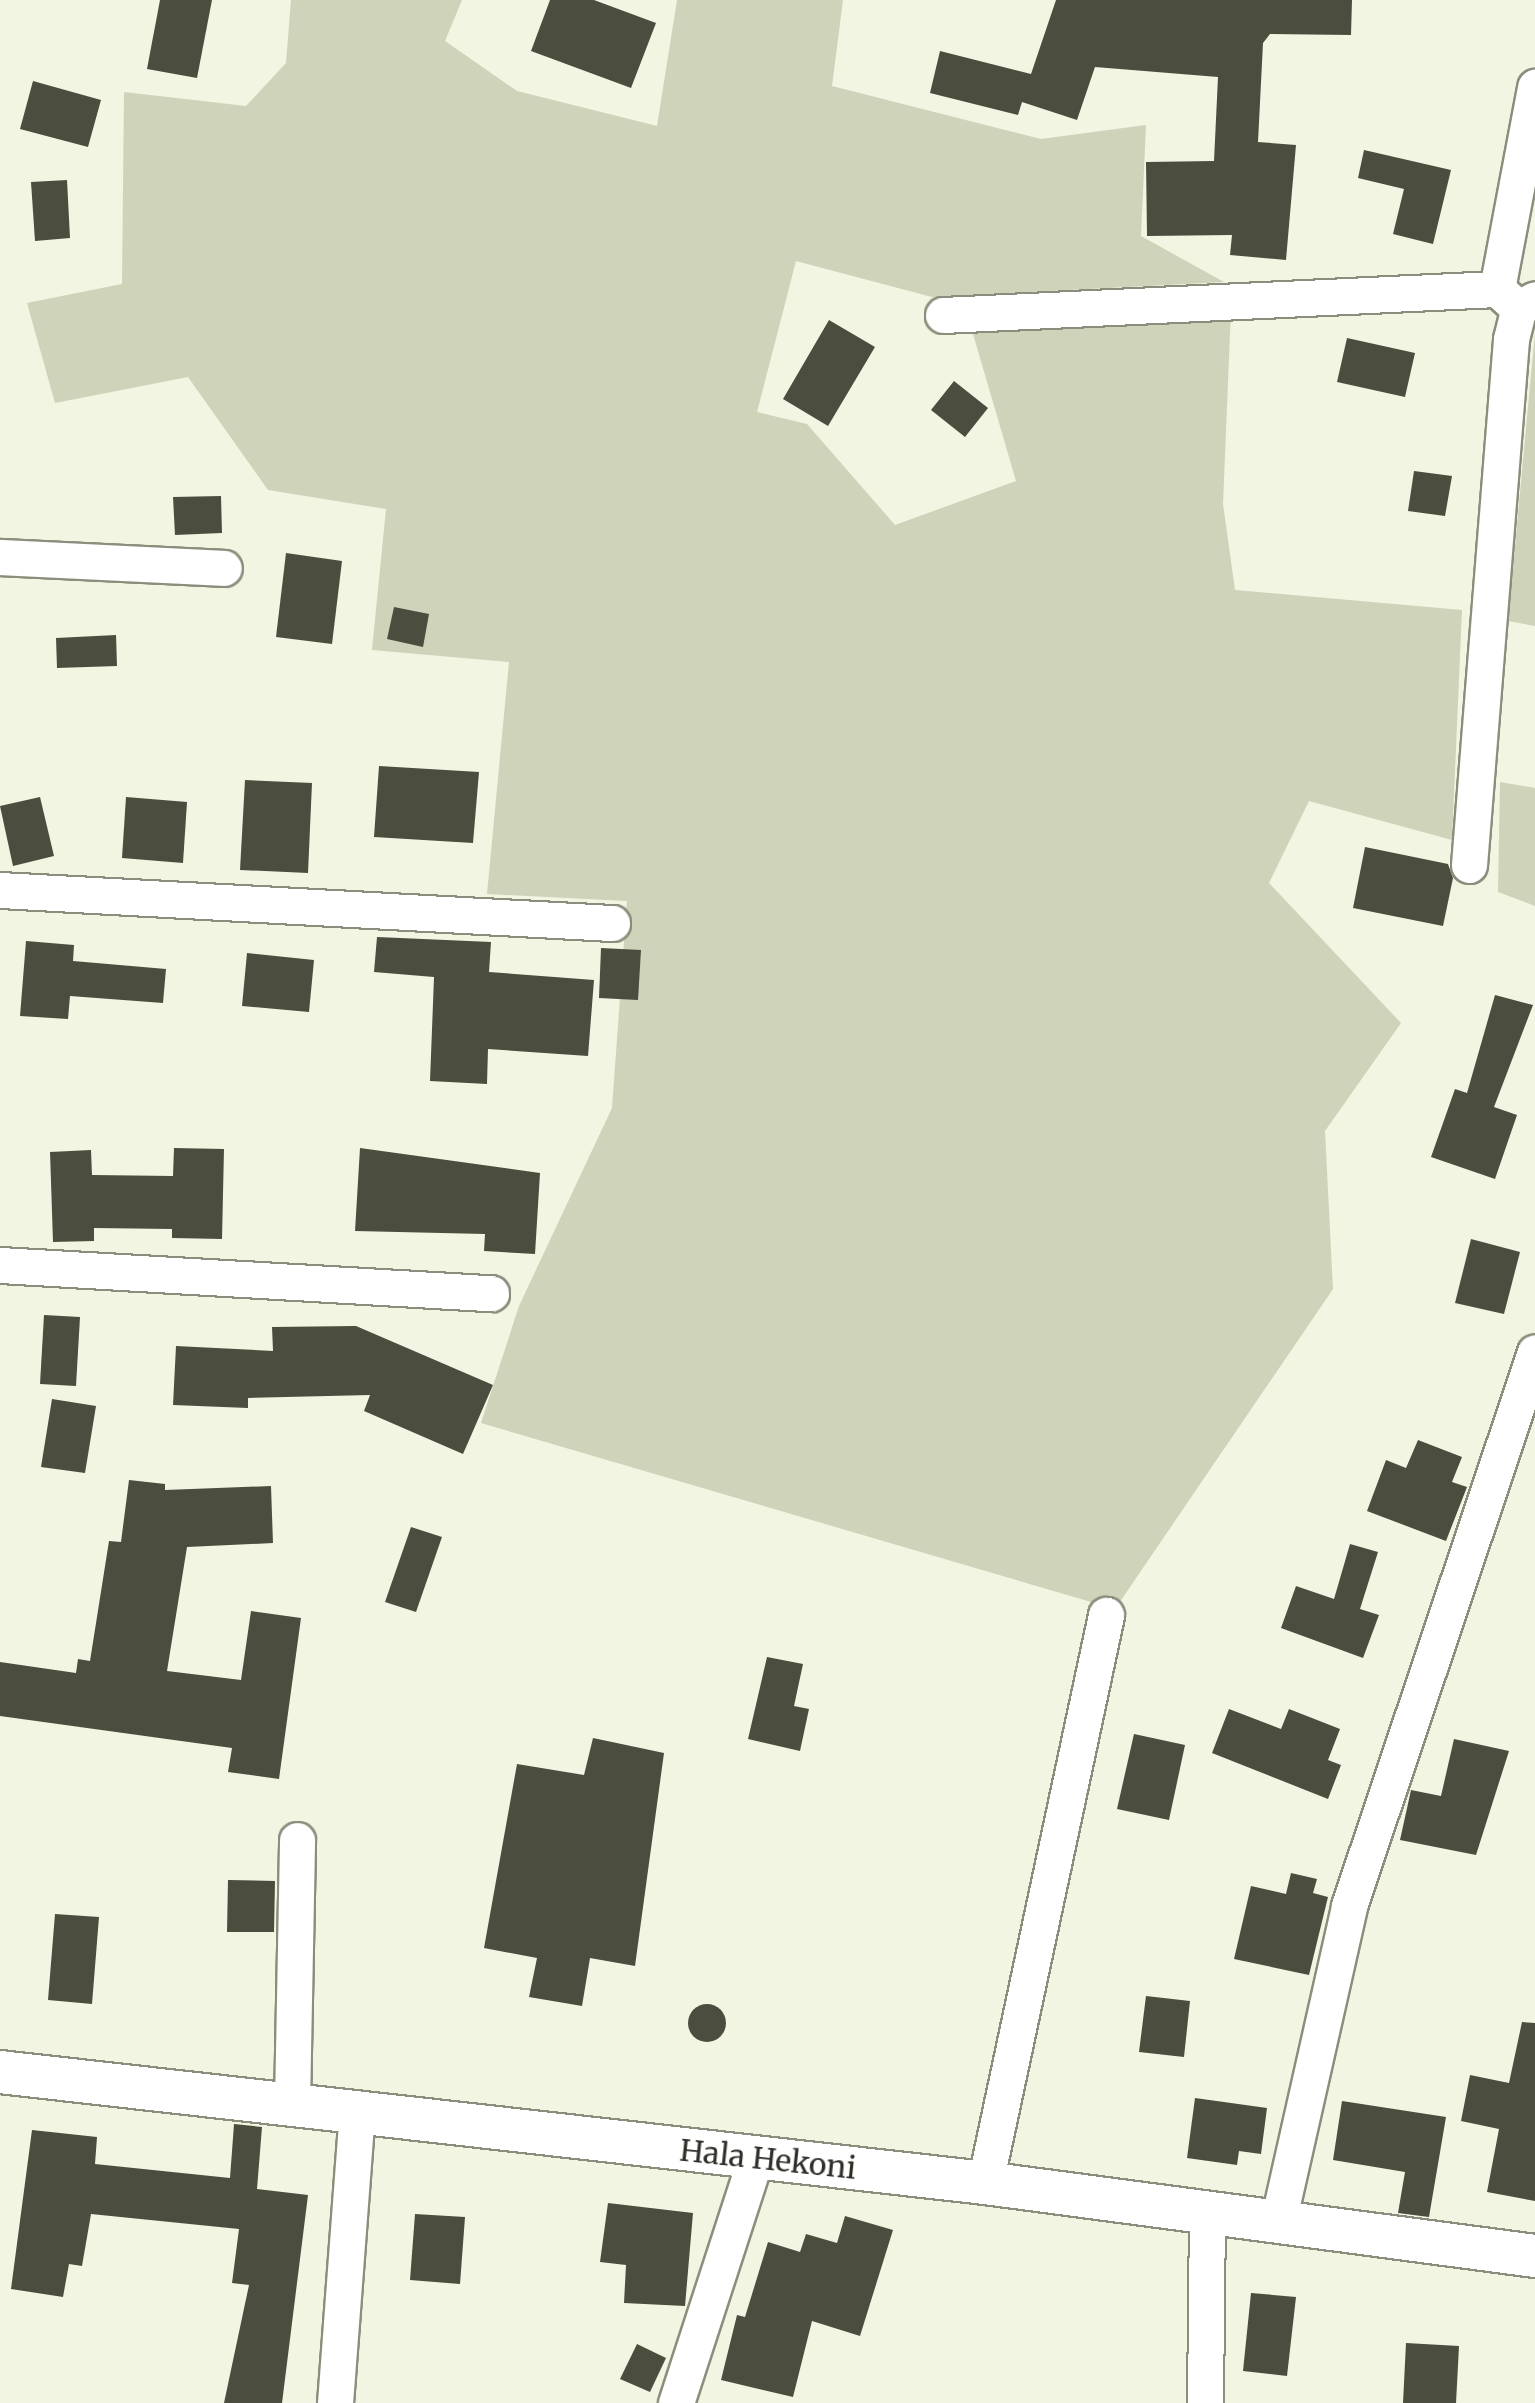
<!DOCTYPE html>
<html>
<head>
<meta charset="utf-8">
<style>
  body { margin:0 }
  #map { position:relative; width:1535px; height:2403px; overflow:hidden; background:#f1f5e1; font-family:Merriweather,serif }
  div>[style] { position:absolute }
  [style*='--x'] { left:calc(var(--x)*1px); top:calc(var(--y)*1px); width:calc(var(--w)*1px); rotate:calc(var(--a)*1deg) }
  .green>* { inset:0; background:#ced3ba }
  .building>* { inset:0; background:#4b4e3e }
  .round { border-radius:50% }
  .roads { filter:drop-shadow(2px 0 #8b8e7c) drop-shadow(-2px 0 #8b8e7c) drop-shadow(0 2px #8b8e7c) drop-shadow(0 -2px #8b8e7c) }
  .minor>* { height:35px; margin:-17.5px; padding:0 17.5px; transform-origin:17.5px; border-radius:17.5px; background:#fff }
  .tertiary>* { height:42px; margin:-21px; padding:0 21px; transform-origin:21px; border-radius:21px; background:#fff }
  span { translate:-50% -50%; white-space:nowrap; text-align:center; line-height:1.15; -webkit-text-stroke:10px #fff; paint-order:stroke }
  .street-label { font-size:30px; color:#2d2f28 }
</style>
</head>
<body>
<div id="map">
  <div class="green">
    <div style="clip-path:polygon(291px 0,462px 0,445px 41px,517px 91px,657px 126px,677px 0,843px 0,832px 86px,1041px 139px,1146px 125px,1141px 236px,1224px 282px,932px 297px,796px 261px,757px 412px,807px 424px,895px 525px,1016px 481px,971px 327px,1231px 309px,1223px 504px,1235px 590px,1462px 610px,1452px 840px,1309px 801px,1269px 883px,1401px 1023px,1325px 1131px,1333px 1289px,1115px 1609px,481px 1423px,519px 1306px,612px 1108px,627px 901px,487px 894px,509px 662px,372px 650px,386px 509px,268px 490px,188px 377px,55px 403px,27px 303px,122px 284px,124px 92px,246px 106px,286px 63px)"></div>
    <div style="clip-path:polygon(1535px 332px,1535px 626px,1508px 621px)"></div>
    <div style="clip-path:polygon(1500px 782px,1535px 788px,1535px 906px,1498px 892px)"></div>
  </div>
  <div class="building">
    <div style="clip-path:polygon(160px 0,212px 0,197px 78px,147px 69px)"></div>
    <div style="clip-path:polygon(550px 0,594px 0,656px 23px,631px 88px,531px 51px)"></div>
    <div style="clip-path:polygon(1056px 0,1352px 0,1351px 35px,1270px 34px,1263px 43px,1258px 142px,1296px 145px,1286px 260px,1230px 255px,1232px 235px,1147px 236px,1146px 162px,1214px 161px,1218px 77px,1095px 67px,1077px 120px,1022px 102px,1018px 115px,930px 93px,940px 51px,1031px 74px)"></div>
    <div style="clip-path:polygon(33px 81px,101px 100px,88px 147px,20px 129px)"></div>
    <div style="clip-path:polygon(1364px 150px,1451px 170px,1433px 244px,1393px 234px,1404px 189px,1358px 178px)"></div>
    <div style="clip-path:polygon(67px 180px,70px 238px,35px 241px,31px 182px)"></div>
    <div style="clip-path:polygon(829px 320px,875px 347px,828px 426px,783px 399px)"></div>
    <div style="clip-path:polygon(1347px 338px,1415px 353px,1405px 397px,1337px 382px)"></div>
    <div style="clip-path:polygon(954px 381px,988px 408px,965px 437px,931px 410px)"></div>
    <div style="clip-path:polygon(1414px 471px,1452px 476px,1445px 516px,1408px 511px)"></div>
    <div style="clip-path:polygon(221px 496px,222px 533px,175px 535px,173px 497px)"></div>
    <div style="clip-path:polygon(286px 553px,342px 561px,332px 644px,276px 637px)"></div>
    <div style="clip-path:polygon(394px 607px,429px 614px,423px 647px,387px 639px)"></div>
    <div style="clip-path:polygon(116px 635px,117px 666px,57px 668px,56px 638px)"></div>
    <div style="clip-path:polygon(379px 766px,479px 772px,473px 843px,374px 837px)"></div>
    <div style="clip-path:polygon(245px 780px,312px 783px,308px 873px,240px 870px)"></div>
    <div style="clip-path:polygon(40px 797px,54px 856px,13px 866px,0 806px)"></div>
    <div style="clip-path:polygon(126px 797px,187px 802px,183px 863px,122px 858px)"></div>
    <div style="clip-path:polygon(1365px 847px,1448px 864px,1453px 878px,1443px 926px,1353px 908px)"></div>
    <div style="clip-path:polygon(377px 937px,491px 942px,489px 972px,594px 980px,588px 1056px,488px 1049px,487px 1084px,430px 1081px,434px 977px,374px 972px)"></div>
    <div style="clip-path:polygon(26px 941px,74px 945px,73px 961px,166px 969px,163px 1003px,70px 996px,68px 1019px,20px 1016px)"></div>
    <div style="clip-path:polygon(601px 948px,641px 950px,638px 1000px,599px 998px)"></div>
    <div style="clip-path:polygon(247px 953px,314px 960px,309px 1012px,242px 1006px)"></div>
    <div style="clip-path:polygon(1495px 995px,1533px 1005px,1494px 1107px,1517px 1115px,1495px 1179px,1431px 1157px,1455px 1089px,1467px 1093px)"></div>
    <div style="clip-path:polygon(174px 1148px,224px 1149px,222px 1239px,172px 1238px,172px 1229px,94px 1228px,94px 1241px,53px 1242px,50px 1152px,91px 1150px,92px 1175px,173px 1176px)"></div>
    <div style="clip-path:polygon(360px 1148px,540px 1173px,535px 1254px,484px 1251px,485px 1234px,355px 1231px)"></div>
    <div style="clip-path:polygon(1471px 1239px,1520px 1252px,1504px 1314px,1455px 1303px)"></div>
    <div style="clip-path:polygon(44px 1315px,80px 1317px,76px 1386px,40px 1384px)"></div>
    <div style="clip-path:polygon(356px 1326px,493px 1385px,463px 1454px,364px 1411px,370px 1395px,248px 1398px,248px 1408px,173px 1405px,176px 1346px,273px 1351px,272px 1327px)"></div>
    <div style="clip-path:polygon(52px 1399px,96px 1406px,85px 1473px,41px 1467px)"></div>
    <div style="clip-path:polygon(1418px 1440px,1462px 1457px,1452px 1482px,1467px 1487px,1446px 1541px,1367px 1511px,1386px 1460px,1406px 1468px)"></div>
    <div style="clip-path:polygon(129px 1480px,165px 1484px,165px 1490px,271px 1486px,273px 1543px,187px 1547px,167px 1671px,241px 1680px,251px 1611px,301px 1618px,279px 1779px,228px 1772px,232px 1748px,0 1716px,0 1662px,76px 1673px,78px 1659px,90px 1661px,109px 1541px,121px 1542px)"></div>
    <div style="clip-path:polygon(411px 1527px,442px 1537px,416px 1612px,385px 1602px)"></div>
    <div style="clip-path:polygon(1350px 1544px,1378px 1552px,1360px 1609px,1379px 1615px,1363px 1658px,1281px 1628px,1296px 1586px,1334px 1599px)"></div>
    <div style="clip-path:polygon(767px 1657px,803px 1664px,794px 1706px,809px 1709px,800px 1751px,748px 1739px)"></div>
    <div style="clip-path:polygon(1229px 1709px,1281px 1729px,1289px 1709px,1340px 1729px,1328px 1760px,1341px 1765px,1328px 1799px,1212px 1753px)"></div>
    <div style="clip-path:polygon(1134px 1734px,1185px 1745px,1169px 1820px,1117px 1809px)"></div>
    <div style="clip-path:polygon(593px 1738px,664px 1753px,635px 1966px,590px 1958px,582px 2006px,529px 1997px,537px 1958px,484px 1948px,517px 1764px,584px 1775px)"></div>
    <div style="clip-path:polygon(1454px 1739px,1509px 1751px,1476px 1855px,1400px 1840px,1411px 1790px,1441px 1796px)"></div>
    <div style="clip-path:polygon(1291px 1873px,1317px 1879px,1313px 1893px,1328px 1897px,1309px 1975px,1234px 1959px,1251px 1886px,1286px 1894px)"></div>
    <div style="clip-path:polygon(228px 1880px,275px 1881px,274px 1932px,227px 1932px)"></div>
    <div style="clip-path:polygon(55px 1914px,99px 1917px,92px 2004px,48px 2000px)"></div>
    <div style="clip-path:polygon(1146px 1996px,1190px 2001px,1184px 2057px,1139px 2052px)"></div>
    <div class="round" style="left:688px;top:2004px;width:38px;height:38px"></div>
    <div style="clip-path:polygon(1522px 2022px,1535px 2023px,1535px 2201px,1487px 2192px,1499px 2129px,1461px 2121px,1470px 2075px,1509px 2083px)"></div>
    <div style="clip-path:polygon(1195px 2098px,1267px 2108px,1261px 2154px,1239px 2151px,1237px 2165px,1187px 2158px)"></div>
    <div style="clip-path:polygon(1342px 2101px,1446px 2117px,1429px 2217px,1398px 2213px,1405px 2172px,1333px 2160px)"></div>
    <div style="clip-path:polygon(234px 2124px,262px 2127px,257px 2189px,308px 2195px,282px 2403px,224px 2403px,249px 2285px,232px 2283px,239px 2229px,91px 2214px,82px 2266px,69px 2264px,63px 2297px,11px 2289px,32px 2130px,97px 2137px,95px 2164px,230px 2178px)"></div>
    <div style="clip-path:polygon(608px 2203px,693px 2213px,685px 2306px,624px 2303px,626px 2265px,600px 2262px)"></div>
    <div style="clip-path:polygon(415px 2214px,465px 2217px,460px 2284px,410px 2280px)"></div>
    <div style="clip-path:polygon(845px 2216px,893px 2230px,860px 2336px,812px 2321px,793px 2397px,721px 2380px,737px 2315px,745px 2317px,768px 2242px,800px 2252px,806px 2234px,837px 2243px)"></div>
    <div style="clip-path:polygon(1251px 2293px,1296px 2297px,1287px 2376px,1243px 2371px)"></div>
    <div style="clip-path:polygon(1406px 2343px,1459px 2346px,1456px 2403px,1403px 2403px)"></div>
    <div style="clip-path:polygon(637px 2344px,666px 2358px,650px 2392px,620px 2379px)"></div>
  </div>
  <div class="roads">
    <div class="minor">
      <div style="--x:1515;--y:305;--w:24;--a:-138"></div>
      <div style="--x:1497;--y:289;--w:206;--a:-79.3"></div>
      <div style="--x:943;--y:315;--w:555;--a:-2.69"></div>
      <div style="--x:0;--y:557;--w:224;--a:2.8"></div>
      <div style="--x:1469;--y:865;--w:528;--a:-85.43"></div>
      <div style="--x:1511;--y:339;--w:32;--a:-76"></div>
      <div style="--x:1519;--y:308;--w:18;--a:-29"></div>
      <div style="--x:0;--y:890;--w:613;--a:3.09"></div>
      <div style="--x:0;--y:1265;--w:492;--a:3.3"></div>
      <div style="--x:292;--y:2104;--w:264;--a:-88.9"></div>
      <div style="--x:985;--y:2183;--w:581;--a:-77.97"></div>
      <div style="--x:1278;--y:2222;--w:324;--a:-77.3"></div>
      <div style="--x:1349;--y:1906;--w:584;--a:-71.44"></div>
      <div style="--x:335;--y:2403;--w:291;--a:-85.7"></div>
      <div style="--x:676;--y:2403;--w:259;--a:-72"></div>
      <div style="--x:1205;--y:2403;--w:191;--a:-89.4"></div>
    </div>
    <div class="tertiary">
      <div style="--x:0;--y:2072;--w:991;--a:6.43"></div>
      <div style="--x:985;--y:2183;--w:555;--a:7.56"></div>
    </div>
  </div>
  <div class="street-label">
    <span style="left:768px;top:2159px;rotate:6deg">Hala Hekoni</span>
  </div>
</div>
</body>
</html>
